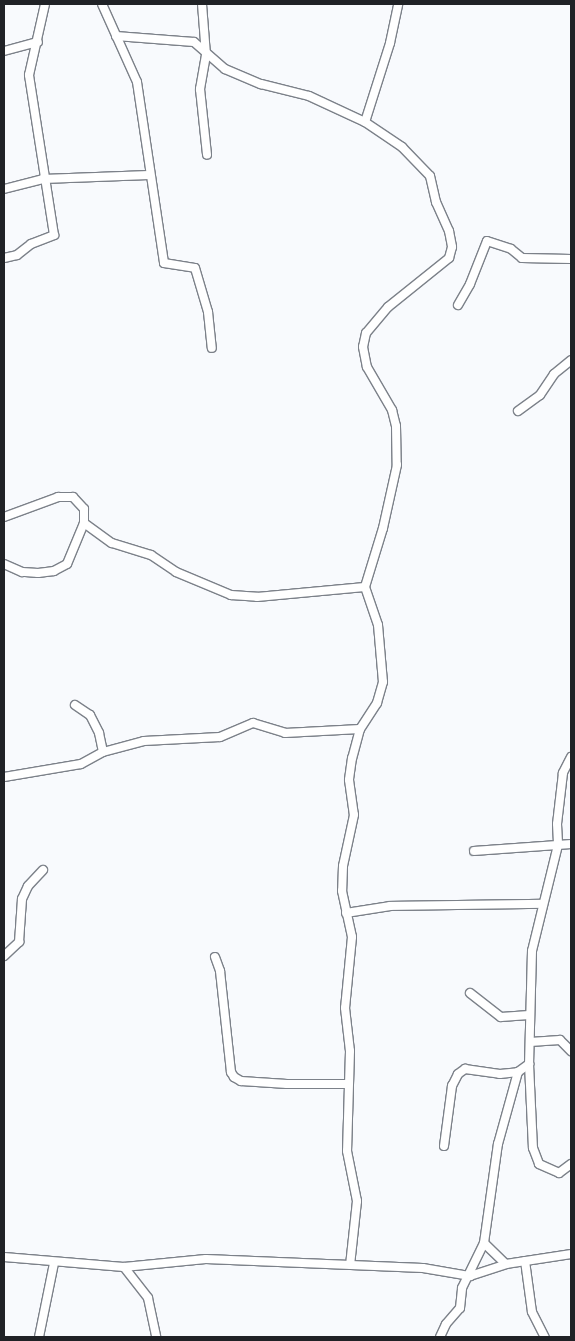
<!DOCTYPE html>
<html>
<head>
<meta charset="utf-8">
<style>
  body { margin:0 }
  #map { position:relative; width:575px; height:1341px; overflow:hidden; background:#f8fafd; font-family:Manrope,sans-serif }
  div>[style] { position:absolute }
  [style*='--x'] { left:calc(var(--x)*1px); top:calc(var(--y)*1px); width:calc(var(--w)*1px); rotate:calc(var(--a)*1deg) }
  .roads { filter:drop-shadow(1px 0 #7c8189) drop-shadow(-1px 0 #7c8189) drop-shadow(0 1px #7c8189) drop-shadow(0 -1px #7c8189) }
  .street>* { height:8px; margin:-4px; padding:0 4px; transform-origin:4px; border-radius:4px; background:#fff }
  span { translate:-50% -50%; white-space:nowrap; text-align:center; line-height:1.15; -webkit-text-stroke:4px #f8fafd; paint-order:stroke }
  .frame { position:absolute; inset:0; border:5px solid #202226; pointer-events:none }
</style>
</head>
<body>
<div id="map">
  <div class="roads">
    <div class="street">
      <div style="--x:102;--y:4;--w:85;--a:65.8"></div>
      <div style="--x:137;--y:82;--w:183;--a:81.5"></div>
      <div style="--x:164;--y:263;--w:31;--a:9"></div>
      <div style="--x:195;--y:268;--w:46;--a:73.5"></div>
      <div style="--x:208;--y:312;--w:36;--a:84"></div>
      <div style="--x:202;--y:4;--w:51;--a:85.5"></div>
      <div style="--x:206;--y:55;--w:35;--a:100"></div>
      <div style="--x:200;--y:89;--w:66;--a:83.9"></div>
      <div style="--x:116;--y:36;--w:78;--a:4.4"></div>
      <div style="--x:194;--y:42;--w:41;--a:41.1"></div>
      <div style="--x:225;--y:69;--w:39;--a:23"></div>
      <div style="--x:261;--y:84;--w:49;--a:14"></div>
      <div style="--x:309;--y:96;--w:62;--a:24.9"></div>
      <div style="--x:365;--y:122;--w:45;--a:34"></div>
      <div style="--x:402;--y:147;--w:40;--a:46"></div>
      <div style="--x:430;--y:176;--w:27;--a:77"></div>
      <div style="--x:436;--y:202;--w:32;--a:66"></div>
      <div style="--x:449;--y:231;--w:16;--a:79"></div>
      <div style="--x:452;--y:247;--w:11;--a:105"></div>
      <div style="--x:449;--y:258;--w:78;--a:141.2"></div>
      <div style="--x:388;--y:307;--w:34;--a:130"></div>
      <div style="--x:366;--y:333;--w:14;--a:102"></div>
      <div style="--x:363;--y:347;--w:20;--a:79"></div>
      <div style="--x:367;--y:367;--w:50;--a:59.8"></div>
      <div style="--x:392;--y:410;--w:16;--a:76"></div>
      <div style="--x:396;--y:426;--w:39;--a:89"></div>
      <div style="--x:397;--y:465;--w:65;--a:102.5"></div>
      <div style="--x:383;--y:528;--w:62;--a:107"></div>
      <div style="--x:365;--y:587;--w:40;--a:71.1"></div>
      <div style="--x:378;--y:625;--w:57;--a:85"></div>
      <div style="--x:383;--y:682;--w:22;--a:106"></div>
      <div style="--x:377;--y:703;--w:31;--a:123"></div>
      <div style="--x:360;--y:729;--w:30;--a:105"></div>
      <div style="--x:352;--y:758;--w:22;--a:98"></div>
      <div style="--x:349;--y:780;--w:35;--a:82"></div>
      <div style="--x:354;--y:815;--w:52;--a:102.2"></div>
      <div style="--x:343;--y:866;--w:25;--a:92"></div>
      <div style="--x:342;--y:891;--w:47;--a:77.7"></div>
      <div style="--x:352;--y:937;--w:71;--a:95.6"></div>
      <div style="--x:345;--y:1008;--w:43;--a:83.4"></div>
      <div style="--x:350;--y:1051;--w:100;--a:91.7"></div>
      <div style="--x:347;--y:1151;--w:51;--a:78.7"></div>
      <div style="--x:357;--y:1201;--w:64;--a:96.2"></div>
      <div style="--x:4;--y:51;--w:35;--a:-15"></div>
      <div style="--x:365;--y:122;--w:83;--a:-72.4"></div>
      <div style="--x:390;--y:43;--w:40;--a:-78"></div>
      <div style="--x:4;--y:189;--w:40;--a:-14.4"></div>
      <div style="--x:43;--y:179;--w:106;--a:-2.2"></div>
      <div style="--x:4;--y:258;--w:13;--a:-13"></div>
      <div style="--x:17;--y:255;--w:18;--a:-38"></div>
      <div style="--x:31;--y:244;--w:25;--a:-21"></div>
      <div style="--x:54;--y:235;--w:162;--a:-98.9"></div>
      <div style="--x:29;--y:75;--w:73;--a:-77.3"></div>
      <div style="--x:458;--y:305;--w:24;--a:-60"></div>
      <div style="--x:470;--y:284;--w:46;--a:-68.4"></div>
      <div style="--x:487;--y:241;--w:25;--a:18"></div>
      <div style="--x:511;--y:249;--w:14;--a:39"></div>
      <div style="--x:522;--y:258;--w:49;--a:1.2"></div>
      <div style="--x:518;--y:411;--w:27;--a:-36"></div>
      <div style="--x:540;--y:395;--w:25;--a:-56"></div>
      <div style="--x:554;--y:374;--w:22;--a:-39"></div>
      <div style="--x:4;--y:517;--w:58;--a:-20.3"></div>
      <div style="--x:58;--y:497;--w:15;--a:0"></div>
      <div style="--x:73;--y:497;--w:16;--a:47"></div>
      <div style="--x:84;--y:509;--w:14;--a:90"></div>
      <div style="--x:84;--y:523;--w:44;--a:112.5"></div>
      <div style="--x:67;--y:564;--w:15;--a:152"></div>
      <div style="--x:54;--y:571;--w:16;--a:173"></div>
      <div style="--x:38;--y:573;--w:16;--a:-176"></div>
      <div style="--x:22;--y:572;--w:20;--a:-156"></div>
      <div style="--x:84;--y:523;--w:34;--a:36"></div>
      <div style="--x:112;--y:543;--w:41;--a:17.1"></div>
      <div style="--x:151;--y:555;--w:30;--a:34"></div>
      <div style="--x:176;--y:572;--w:60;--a:22.7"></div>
      <div style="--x:231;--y:595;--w:26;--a:4"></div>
      <div style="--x:257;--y:597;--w:108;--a:-5.3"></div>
      <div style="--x:75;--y:705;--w:18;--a:34"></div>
      <div style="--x:90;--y:715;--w:20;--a:63"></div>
      <div style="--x:99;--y:733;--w:19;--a:78"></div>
      <div style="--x:571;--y:757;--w:18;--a:117"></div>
      <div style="--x:563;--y:773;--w:51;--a:96.7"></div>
      <div style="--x:557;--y:824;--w:21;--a:87"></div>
      <div style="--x:558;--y:845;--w:109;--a:103.8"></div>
      <div style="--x:532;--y:951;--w:113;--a:91.5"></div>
      <div style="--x:529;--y:1064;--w:84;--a:87.3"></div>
      <div style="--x:533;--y:1148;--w:17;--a:69"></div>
      <div style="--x:539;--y:1164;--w:22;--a:24"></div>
      <div style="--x:559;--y:1173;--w:15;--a:-37"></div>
      <div style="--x:4;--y:777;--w:78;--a:-9.6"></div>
      <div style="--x:81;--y:764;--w:25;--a:-29"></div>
      <div style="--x:103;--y:752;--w:42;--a:-15"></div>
      <div style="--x:144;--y:741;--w:76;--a:-3"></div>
      <div style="--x:220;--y:737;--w:36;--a:-23"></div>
      <div style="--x:253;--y:723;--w:34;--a:17"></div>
      <div style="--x:285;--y:733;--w:75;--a:-3.1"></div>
      <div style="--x:474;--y:851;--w:97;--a:-4.1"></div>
      <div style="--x:346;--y:913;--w:45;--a:-9"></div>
      <div style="--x:390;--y:906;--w:152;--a:-0.8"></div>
      <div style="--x:4;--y:956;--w:21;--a:-43"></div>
      <div style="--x:19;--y:942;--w:43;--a:-86"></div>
      <div style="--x:22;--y:899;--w:14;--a:-65"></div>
      <div style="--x:28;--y:886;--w:22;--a:-47"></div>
      <div style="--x:215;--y:957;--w:15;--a:70"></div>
      <div style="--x:220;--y:971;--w:102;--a:83.8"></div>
      <div style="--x:231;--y:1072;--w:6;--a:59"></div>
      <div style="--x:234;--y:1077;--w:8;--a:30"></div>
      <div style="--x:241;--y:1081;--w:46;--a:3.7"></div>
      <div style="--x:287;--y:1084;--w:60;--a:0"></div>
      <div style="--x:470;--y:993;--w:39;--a:38"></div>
      <div style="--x:501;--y:1017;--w:28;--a:-4"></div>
      <div style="--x:530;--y:1042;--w:30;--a:-4"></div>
      <div style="--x:560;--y:1040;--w:16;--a:45"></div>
      <div style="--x:444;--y:1146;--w:61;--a:-82.4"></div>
      <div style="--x:452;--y:1086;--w:13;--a:-63"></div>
      <div style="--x:458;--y:1074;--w:9;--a:-36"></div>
      <div style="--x:465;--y:1069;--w:35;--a:8"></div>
      <div style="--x:500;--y:1074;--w:18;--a:-6"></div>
      <div style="--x:484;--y:1243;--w:30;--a:44"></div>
      <div style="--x:506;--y:1264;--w:66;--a:-8.7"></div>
      <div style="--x:4;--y:1257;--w:120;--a:4.8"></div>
      <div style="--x:124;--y:1267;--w:82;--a:-5.6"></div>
      <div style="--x:206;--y:1259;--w:217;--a:2.4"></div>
      <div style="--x:423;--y:1268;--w:48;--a:9.7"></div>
      <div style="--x:470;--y:1276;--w:38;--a:-18"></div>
      <div style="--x:525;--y:1261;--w:51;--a:82.2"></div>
      <div style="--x:532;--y:1312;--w:28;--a:63"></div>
      <div style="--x:124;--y:1267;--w:39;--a:52"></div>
      <div style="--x:148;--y:1298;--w:40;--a:78"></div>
      <div style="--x:39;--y:1337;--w:76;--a:-78.5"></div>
      <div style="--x:440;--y:1337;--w:14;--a:-65"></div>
      <div style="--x:446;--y:1324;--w:21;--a:-49"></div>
      <div style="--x:460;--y:1308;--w:20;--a:-84"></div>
      <div style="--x:462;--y:1288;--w:50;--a:-63.9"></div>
      <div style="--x:484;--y:1243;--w:100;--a:-82"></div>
      <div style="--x:498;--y:1144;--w:75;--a:-74.5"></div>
      <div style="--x:518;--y:1072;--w:14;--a:-36"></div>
    </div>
  </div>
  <div class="frame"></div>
</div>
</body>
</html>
